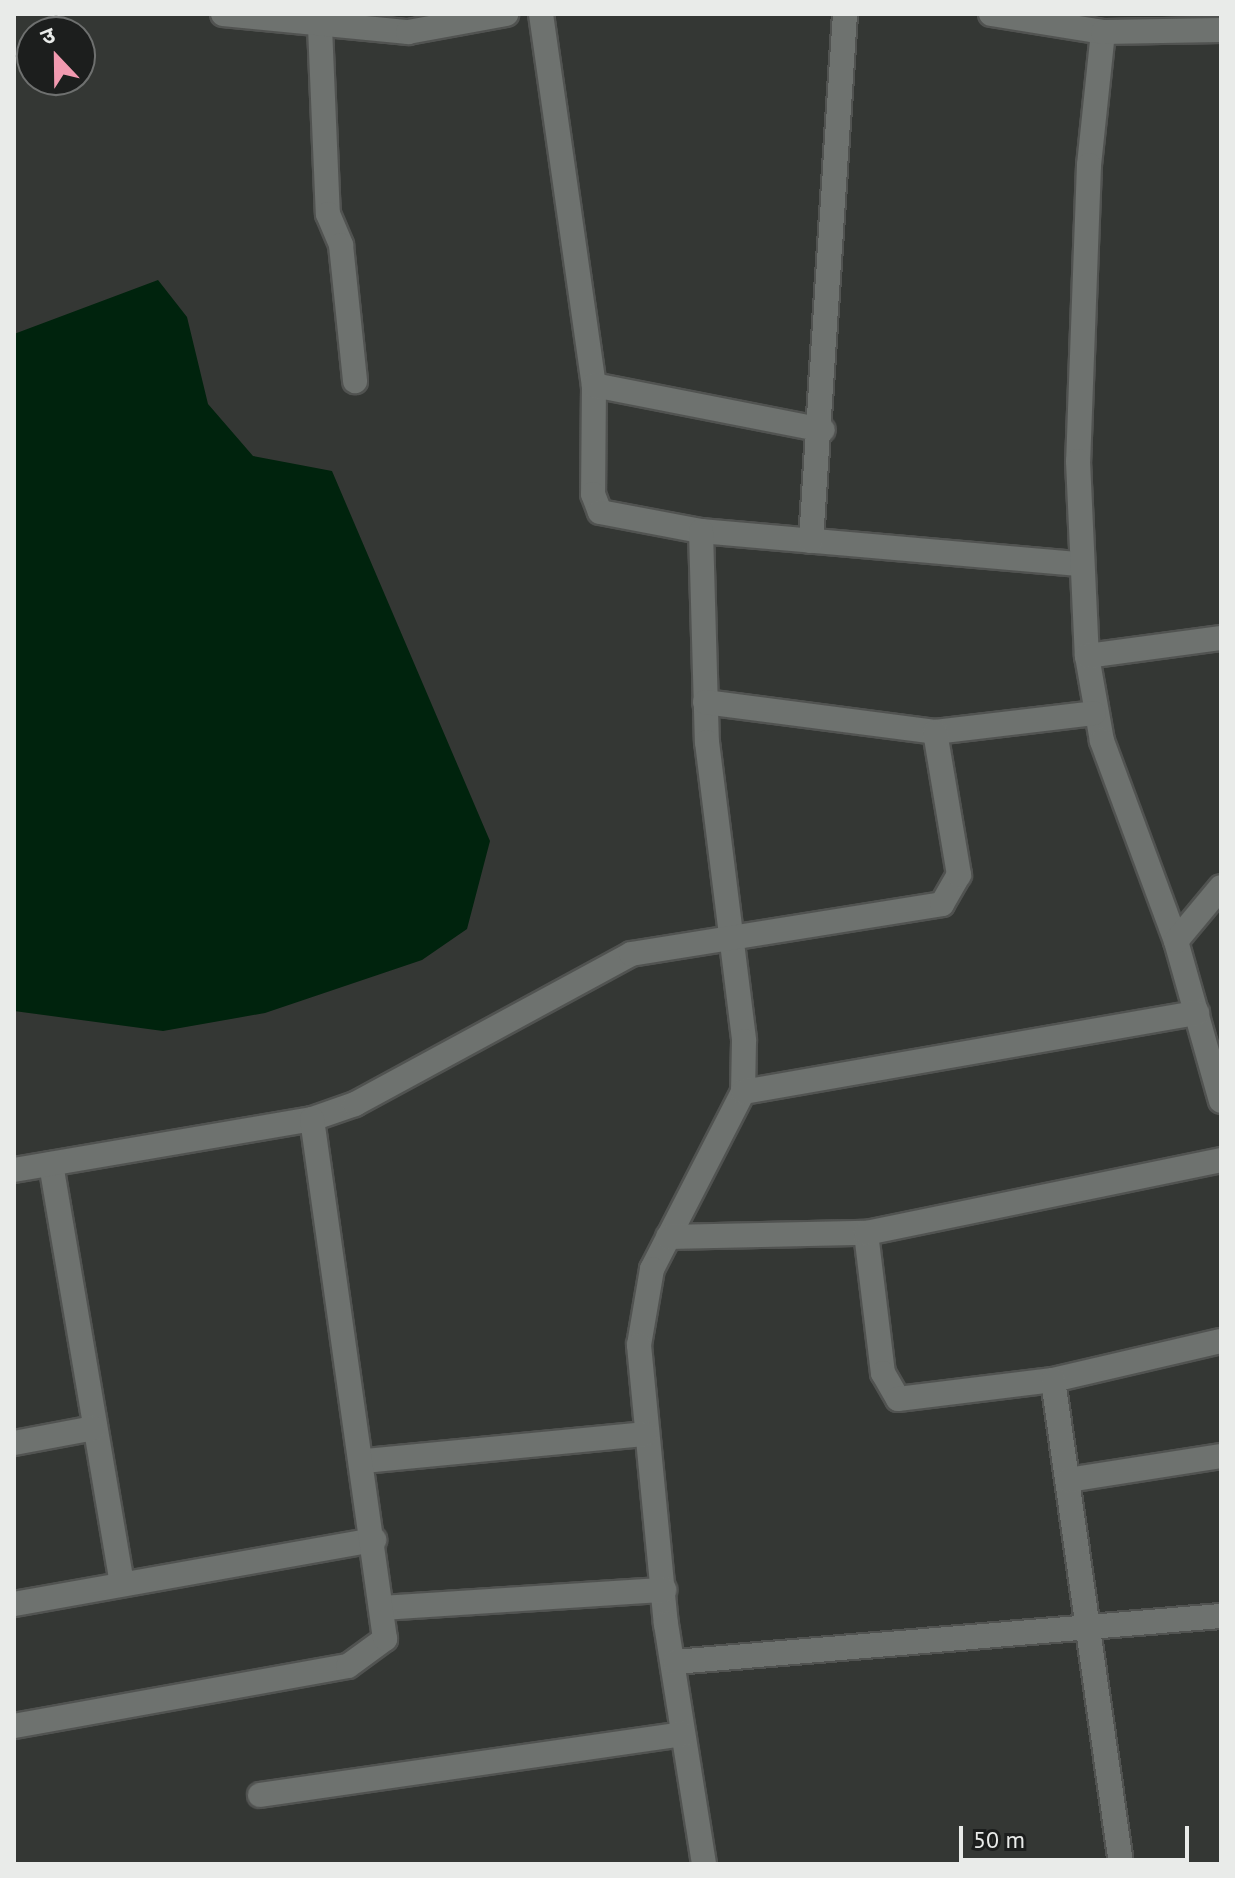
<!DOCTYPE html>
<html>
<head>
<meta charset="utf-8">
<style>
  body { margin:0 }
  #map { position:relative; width:1235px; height:1878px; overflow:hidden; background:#343734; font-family:"PT Sans","Noto Sans Devanagari",sans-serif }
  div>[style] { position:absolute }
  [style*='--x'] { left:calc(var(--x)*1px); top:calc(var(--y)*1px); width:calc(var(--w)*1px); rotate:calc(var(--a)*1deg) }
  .water>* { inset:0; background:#00230d }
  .roads { filter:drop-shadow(2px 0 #515351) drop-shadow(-2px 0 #515351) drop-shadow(0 2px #515351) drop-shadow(0 -2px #515351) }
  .street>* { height:24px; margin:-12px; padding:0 12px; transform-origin:12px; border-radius:12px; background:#6e726f }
  .secondary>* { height:24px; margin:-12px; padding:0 12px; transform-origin:12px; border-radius:12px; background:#6e726f }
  span { translate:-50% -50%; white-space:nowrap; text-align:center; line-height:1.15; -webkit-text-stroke:8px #1c1e1d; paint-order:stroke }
  .frame { position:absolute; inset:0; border:16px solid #e9ebe9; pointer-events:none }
  .north { position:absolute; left:16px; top:16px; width:80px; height:80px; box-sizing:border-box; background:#1c1e1d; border:2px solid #6e706f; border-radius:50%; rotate:338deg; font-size:22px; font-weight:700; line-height:32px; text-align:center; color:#e9ebe9 }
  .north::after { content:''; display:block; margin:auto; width:28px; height:36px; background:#f29ab0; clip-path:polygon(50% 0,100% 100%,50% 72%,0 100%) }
  .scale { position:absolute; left:959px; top:1826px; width:230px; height:36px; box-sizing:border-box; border:4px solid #e9ebe9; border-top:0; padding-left:10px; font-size:24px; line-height:28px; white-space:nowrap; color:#e9ebe9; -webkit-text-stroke:6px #1c1e1d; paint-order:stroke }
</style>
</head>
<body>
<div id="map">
  <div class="water">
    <div style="clip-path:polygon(158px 280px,187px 317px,208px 404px,253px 456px,332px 471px,490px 841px,467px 929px,422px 960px,265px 1013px,163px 1031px,14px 1011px,14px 334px)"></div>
  </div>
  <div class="roads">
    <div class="street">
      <div style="--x:541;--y:14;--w:375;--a:81.9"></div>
      <div style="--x:594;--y:385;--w:109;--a:90.5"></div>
      <div style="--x:593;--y:494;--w:19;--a:69"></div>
      <div style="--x:600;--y:512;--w:103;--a:10.7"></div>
      <div style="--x:701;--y:531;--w:382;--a:5"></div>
      <div style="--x:320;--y:27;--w:187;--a:87.6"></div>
      <div style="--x:328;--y:214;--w:34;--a:67"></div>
      <div style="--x:341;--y:245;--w:137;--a:84.1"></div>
      <div style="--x:1103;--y:32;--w:134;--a:96"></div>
      <div style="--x:1089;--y:165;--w:296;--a:92.1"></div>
      <div style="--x:1078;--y:461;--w:195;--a:87.4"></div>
      <div style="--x:1087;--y:656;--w:86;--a:80"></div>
      <div style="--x:1102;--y:741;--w:213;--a:69.7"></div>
      <div style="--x:1176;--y:941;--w:166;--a:74.3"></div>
      <div style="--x:594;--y:385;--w:233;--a:11.1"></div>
      <div style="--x:701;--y:531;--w:211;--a:88.4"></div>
      <div style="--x:707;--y:742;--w:301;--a:82.9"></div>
      <div style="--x:744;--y:1041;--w:51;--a:91.1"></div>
      <div style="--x:743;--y:1092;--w:199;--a:117.2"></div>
      <div style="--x:652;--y:1269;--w:77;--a:99.7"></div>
      <div style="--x:639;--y:1345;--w:280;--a:84.5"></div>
      <div style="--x:666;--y:1624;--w:243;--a:81"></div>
      <div style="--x:811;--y:541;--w:528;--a:-86.31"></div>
      <div style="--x:1087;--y:656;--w:135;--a:-7.7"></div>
      <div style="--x:705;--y:702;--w:232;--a:7.4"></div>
      <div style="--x:935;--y:732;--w:160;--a:-6.8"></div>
      <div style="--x:1176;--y:941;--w:70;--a:-50.2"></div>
      <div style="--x:743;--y:1092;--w:461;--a:-9.9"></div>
      <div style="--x:51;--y:1164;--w:425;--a:80.4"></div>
      <div style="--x:14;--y:1170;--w:302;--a:-9.7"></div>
      <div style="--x:312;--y:1119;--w:46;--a:-19.2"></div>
      <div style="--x:355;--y:1104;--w:314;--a:-28.5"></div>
      <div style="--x:631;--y:954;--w:315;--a:-9.1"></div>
      <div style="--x:942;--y:904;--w:34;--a:-60"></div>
      <div style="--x:959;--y:875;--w:145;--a:-99.5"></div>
      <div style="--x:866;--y:1233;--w:141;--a:83.1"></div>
      <div style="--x:883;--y:1373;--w:30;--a:60"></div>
      <div style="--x:898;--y:1399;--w:156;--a:-7"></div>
      <div style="--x:1053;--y:1380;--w:172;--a:-13.1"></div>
      <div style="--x:668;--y:1237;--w:198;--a:-1.2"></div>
      <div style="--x:866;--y:1233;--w:362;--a:-11.6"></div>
      <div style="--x:1053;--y:1380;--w:489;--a:82"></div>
      <div style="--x:14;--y:1443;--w:81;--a:-10.6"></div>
      <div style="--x:365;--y:1461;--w:281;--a:-5.5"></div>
      <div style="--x:1068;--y:1480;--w:155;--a:-8.9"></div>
      <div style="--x:14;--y:1604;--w:366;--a:-10.1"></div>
      <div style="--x:382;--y:1608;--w:283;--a:-3.7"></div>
      <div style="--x:675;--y:1662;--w:548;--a:-4.82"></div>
      <div style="--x:14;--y:1726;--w:339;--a:-10.2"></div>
      <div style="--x:348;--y:1666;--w:46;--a:-36.1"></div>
      <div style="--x:385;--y:1639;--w:525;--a:-97.99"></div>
      <div style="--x:260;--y:1795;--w:427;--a:-8.2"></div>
    </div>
    <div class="secondary">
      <div style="--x:223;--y:14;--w:186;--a:5.6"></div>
      <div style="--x:408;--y:32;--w:100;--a:-10.4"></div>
      <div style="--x:991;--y:14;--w:113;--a:9.1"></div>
      <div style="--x:1103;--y:32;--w:118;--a:-1"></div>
    </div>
  </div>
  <div class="frame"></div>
  <div class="north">उ</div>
  <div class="scale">50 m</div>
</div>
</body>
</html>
